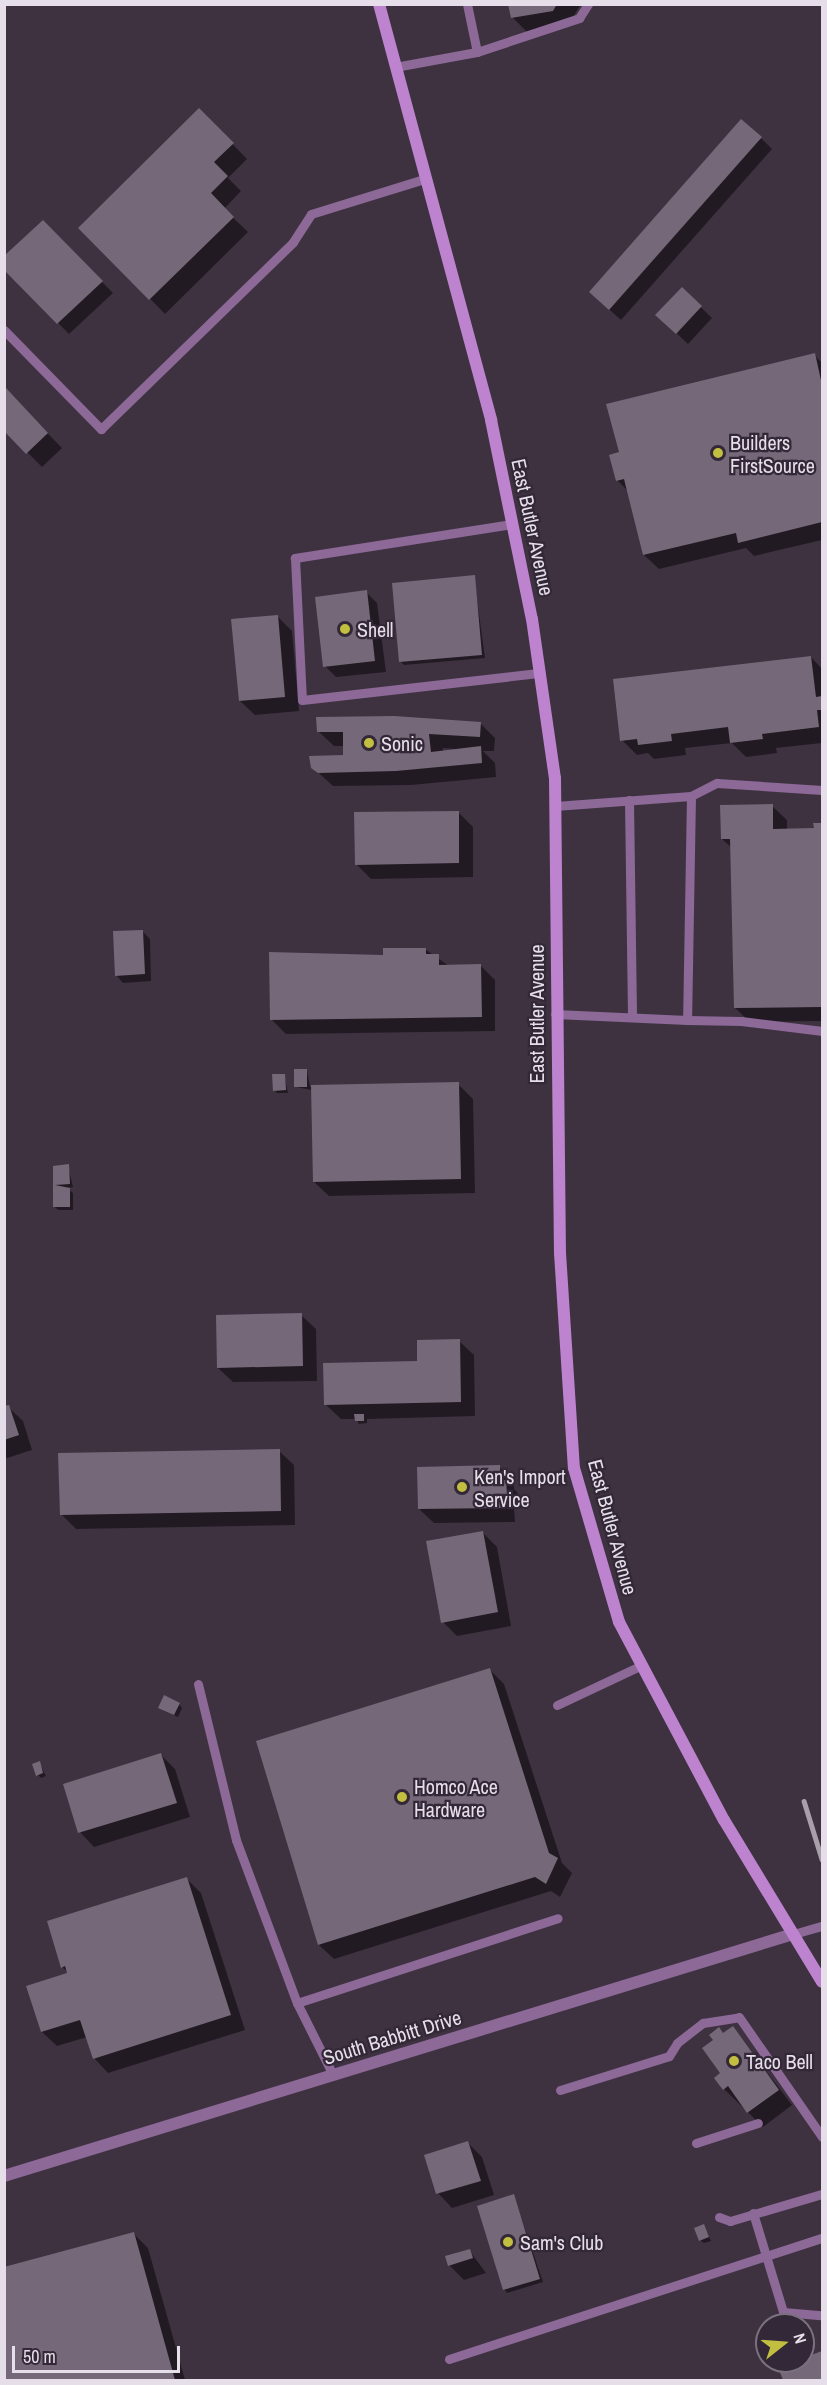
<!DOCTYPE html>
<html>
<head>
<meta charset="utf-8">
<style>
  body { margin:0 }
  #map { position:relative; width:827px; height:2385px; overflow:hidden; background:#3e3241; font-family:"Archivo Narrow",sans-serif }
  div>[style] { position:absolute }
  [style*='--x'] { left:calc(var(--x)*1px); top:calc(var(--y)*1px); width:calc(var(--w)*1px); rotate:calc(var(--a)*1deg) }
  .shadow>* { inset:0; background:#0007 }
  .building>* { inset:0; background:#756879 }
  .service>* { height:9px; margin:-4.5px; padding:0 4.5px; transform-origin:4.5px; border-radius:4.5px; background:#8d6998 }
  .minor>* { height:12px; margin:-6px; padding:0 6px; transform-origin:6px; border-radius:6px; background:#8d6998 }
  .secondary>* { height:12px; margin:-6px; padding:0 6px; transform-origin:6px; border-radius:6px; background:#bd83cf }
  .rail>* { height:4.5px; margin:-2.25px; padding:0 2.25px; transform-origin:2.25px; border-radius:2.25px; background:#a89fab }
  .dots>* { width:16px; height:16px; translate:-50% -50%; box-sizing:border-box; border:3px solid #332837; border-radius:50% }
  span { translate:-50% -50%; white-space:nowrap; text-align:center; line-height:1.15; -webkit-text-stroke:4.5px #332837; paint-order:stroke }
  .poi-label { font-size:20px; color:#e6dfe9 }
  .left { translate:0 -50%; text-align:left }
  .street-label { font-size:20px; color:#e6dfe9 }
  .frame { position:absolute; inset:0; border:6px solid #e6dfe9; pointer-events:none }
  .north { position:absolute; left:755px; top:2313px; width:60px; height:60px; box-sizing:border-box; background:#332837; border:2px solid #7b717e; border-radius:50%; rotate:73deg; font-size:16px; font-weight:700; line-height:24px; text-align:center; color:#e6dfe9 }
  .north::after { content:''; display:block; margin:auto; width:21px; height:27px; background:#c1be40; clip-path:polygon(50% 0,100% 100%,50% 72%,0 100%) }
  .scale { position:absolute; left:12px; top:2346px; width:168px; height:27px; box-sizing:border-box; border:3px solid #e6dfe9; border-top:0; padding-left:8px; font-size:18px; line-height:21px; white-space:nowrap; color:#e6dfe9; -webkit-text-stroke:4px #332837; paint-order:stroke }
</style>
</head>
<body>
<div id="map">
  <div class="shadow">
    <div style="clip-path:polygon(510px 4px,581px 4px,568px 25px,527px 32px,512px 17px)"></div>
    <div style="clip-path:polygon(199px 110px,247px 159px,228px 178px,241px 191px,224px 209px,248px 232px,165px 314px,81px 228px)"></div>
    <div style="clip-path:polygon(761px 138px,772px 149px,621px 320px,602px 303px)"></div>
    <div style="clip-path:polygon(43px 222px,113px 293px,69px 334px,4px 268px)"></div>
    <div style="clip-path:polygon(682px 289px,712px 318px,688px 344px,657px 315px)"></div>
    <div style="clip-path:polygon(814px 355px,822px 363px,822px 540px,754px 556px,746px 548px,659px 569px,644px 555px,629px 492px,617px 480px,620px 453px)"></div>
    <div style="clip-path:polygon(6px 391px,62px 448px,42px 467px,4px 429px)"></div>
    <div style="clip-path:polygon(474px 577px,485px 658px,404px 665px,401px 662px)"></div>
    <div style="clip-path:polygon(366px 592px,377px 603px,386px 672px,336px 677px,325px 666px)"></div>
    <div style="clip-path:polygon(277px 616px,292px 631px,299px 711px,255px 715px,240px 701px)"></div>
    <div style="clip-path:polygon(811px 657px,822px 669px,822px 743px,776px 748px,777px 753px,746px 757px,732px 743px,685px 748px,686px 755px,654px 759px,648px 753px,637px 755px,622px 740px)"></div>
    <div style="clip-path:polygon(evenodd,480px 723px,495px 738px,494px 751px,483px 751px,495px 763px,496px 777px,411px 785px,333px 786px,312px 767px,345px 757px,345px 746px,334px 746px,319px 732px,480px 723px,443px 748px,455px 749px,455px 751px,443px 752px,443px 748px)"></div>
    <div style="clip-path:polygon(772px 806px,787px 820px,787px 830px,815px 830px,815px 824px,822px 824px,822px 1021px,750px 1022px,735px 1008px,732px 848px,722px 839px)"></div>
    <div style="clip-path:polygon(458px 812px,473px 827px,473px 877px,371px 879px,356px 864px)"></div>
    <div style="clip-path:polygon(142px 931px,150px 939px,151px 981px,123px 983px,116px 975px)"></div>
    <div style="clip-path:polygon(425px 949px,449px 966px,480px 965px,495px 980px,495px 1031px,286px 1034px,272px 1020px,271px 954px,385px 957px)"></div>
    <div style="clip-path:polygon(307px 1070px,310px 1087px,458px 1084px,473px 1099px,475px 1193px,329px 1196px,314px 1182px,312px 1090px,296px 1087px)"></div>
    <div style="clip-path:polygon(284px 1075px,288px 1093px,277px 1093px,274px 1090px)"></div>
    <div style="clip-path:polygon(68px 1166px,73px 1187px,67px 1188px,73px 1193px,73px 1210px,58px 1210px,55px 1207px,55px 1167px)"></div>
    <div style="clip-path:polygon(301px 1315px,316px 1329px,317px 1381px,233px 1382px,218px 1368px)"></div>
    <div style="clip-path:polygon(459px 1341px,474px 1355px,475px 1416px,367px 1419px,367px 1423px,359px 1424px,356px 1419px,341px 1419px,326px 1405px)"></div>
    <div style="clip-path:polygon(8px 1407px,23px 1421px,32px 1450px,4px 1459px,4px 1408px)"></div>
    <div style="clip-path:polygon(279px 1451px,294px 1465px,295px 1525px,76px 1529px,61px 1514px)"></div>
    <div style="clip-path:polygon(499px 1467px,514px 1481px,514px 1489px,520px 1496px,521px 1508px,514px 1508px,515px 1522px,434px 1523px,419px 1509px)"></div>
    <div style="clip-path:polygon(482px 1532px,497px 1547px,511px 1626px,457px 1636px,443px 1622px)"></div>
    <div style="clip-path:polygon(490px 1670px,504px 1684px,562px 1863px,572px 1873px,560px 1897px,551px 1891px,334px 1959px,319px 1945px,258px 1742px)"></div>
    <div style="clip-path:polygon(179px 1704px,182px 1708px,178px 1717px,160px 1708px)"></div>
    <div style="clip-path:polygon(161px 1755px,175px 1769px,190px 1817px,94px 1847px,80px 1832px)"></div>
    <div style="clip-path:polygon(39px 1763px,46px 1776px,41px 1778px,38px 1775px)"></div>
    <div style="clip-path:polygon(187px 1879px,201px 1893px,245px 2030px,108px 2073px,94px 2058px,87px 2037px,57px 2046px,42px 2032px,28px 1987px,70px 1974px,62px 1967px)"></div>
    <div style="clip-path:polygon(733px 2028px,792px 2105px,763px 2127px,724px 2089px,715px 2040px,719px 2029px,724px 2034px)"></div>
    <div style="clip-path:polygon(468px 2143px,482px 2157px,494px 2195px,452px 2208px,438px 2193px)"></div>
    <div style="clip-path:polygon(514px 2196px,543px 2282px,507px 2293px,504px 2289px)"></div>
    <div style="clip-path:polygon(704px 2226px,711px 2241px,704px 2243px,700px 2240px)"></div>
    <div style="clip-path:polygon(133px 2233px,148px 2248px,185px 2380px,4px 2380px,4px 2269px)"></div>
    <div style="clip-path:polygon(469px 2250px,486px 2273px,464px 2280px,449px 2265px)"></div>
    <div style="clip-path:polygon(822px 2353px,822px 2380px,785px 2380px,780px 2368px)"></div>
  </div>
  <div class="building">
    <div style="clip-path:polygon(508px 4px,557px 4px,553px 11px,511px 18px)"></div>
    <div style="clip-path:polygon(199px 108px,234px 143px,214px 162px,228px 176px,211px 193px,234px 217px,149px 300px,78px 228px)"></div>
    <div style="clip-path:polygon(741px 119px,762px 137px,609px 310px,589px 292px)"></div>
    <div style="clip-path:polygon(43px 220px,103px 281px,57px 324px,4px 270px,4px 256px)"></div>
    <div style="clip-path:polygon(682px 287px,702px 306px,676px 334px,655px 315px)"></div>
    <div style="clip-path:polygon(815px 353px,822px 385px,822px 522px,738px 543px,736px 533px,643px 555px,624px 479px,616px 481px,609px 455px,619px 452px,606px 404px)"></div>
    <div style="clip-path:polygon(6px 388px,48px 433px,26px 454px,4px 431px)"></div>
    <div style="clip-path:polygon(475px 575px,482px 655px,399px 662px,392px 583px)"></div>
    <div style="clip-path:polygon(367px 590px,375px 661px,323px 667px,315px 597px)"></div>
    <div style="clip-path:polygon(278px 615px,285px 697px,239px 701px,231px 619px)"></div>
    <div style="clip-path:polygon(811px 656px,816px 697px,822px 696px,822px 710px,817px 710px,819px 727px,762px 734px,763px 739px,730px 743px,728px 727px,671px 734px,672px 741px,638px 745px,637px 739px,620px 741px,613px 679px)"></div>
    <div style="clip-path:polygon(394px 716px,481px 722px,480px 737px,429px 734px,431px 752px,481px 746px,482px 763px,396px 771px,318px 773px,311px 768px,309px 756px,343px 755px,343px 732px,317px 732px,316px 717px)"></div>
    <div style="clip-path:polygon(773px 804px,773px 829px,814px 828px,813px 823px,822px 823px,822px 1007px,734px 1008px,730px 839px,721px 839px,720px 805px)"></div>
    <div style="clip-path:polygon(459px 811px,459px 863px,355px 865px,354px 812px)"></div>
    <div style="clip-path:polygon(143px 930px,145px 974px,115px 976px,113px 931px)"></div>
    <div style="clip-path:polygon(383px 948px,426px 948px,426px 954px,439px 954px,439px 965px,481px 964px,482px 1017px,270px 1020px,269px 952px,383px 955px)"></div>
    <div style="clip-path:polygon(294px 1069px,307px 1069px,307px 1087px,294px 1087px)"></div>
    <div style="clip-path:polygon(272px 1074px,285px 1074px,286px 1090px,273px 1091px)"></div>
    <div style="clip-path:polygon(459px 1082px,461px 1179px,313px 1182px,311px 1085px)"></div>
    <div style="clip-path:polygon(69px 1164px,70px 1184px,55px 1185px,70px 1188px,70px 1207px,53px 1207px,53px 1166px)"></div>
    <div style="clip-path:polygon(302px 1313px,303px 1366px,217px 1368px,216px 1315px)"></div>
    <div style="clip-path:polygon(460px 1339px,461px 1402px,324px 1405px,323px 1363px,417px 1361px,417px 1340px)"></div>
    <div style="clip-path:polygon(9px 1405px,19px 1435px,4px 1440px,4px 1406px)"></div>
    <div style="clip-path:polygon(354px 1414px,364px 1414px,364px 1421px,355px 1421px)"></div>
    <div style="clip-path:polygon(280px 1449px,281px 1511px,60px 1515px,58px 1453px)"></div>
    <div style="clip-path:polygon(500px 1465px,500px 1480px,506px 1480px,507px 1494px,500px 1494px,501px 1508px,418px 1509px,417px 1467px)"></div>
    <div style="clip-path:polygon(483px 1531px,498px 1612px,441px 1623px,426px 1541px)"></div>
    <div style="clip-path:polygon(490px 1668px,549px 1853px,558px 1858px,546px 1884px,535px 1877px,318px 1945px,256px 1741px)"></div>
    <div style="clip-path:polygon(164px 1695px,180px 1703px,174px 1715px,158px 1708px)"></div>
    <div style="clip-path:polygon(161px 1753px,177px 1803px,78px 1833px,63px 1784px)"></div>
    <div style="clip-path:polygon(40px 1761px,43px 1773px,36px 1776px,32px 1764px)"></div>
    <div style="clip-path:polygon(187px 1877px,231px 2015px,93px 2059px,80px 2020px,41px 2032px,26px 1986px,67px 1973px,65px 1966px,61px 1968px,47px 1921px)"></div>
    <div style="clip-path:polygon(733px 2026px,779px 2090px,747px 2113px,728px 2086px,723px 2090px,714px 2078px,720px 2073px,702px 2048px,713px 2040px,709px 2035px,719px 2027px,723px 2033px)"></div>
    <div style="clip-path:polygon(468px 2141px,481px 2181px,436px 2194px,424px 2155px)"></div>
    <div style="clip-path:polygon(514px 2194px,540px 2279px,503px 2290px,477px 2206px)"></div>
    <div style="clip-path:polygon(704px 2224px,709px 2237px,699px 2241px,694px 2228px)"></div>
    <div style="clip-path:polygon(134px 2232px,175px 2380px,4px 2380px,4px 2267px)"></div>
    <div style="clip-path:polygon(470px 2249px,473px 2258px,448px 2266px,445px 2256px)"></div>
    <div style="clip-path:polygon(822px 2351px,822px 2380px,783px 2380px,778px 2367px)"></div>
  </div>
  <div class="service">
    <div style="--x:477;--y:52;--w:108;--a:-18.4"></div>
    <div style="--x:579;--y:18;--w:17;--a:-57"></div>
    <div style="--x:395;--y:67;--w:83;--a:-10.4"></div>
    <div style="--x:477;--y:52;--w:49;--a:-101.8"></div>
    <div style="--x:4;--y:330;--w:139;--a:45.6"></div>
    <div style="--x:101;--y:429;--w:268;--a:-44.2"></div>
    <div style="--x:293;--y:242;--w:33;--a:-57"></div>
    <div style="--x:311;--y:214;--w:118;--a:-17.2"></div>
    <div style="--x:512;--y:524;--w:220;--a:171.1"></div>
    <div style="--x:295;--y:558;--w:142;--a:87.2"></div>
    <div style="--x:302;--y:700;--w:240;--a:-6.5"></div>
    <div style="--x:691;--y:796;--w:29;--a:-27"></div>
    <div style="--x:717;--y:783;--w:105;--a:3.8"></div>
    <div style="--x:629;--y:800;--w:217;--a:89.2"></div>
    <div style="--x:555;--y:806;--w:136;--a:-4.2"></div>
    <div style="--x:691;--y:796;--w:224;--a:91"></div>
    <div style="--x:687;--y:1020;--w:132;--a:-177.4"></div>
    <div style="--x:687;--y:1020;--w:54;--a:1.1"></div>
    <div style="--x:741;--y:1021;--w:82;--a:7"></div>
    <div style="--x:198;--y:1684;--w:161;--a:76.3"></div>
    <div style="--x:236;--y:1840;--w:174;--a:69.5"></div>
    <div style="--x:297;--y:2003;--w:80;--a:63.4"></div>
    <div style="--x:557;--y:1705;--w:94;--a:-25.2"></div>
    <div style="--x:790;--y:1935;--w:33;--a:-16"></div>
    <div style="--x:297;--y:2003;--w:274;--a:-18"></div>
    <div style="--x:560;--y:2090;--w:114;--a:-17.3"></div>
    <div style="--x:669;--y:2056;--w:15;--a:-58"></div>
    <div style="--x:677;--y:2043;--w:33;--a:-38"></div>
    <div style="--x:703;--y:2023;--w:36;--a:-9"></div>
    <div style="--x:739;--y:2017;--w:146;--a:55.3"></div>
    <div style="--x:696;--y:2143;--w:65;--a:-17.9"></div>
    <div style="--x:753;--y:2213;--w:103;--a:73.1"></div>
    <div style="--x:783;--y:2312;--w:38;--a:5"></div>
    <div style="--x:719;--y:2217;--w:12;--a:20"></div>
    <div style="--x:730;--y:2221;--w:96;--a:-16.4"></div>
    <div style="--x:449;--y:2359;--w:392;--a:-18"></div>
  </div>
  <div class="minor">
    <div style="--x:4;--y:2176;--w:822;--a:-17.05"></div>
  </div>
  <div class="secondary">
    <div style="--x:379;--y:4;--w:431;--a:74.9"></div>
    <div style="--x:491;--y:420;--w:203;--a:78.4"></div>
    <div style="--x:532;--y:619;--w:161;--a:81.8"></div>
    <div style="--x:555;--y:778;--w:475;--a:89.4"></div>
    <div style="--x:560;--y:1253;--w:215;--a:86.3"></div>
    <div style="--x:574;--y:1468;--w:160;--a:73.7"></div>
    <div style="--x:619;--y:1622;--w:224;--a:62.1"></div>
    <div style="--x:724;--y:1820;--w:189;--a:58.8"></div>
  </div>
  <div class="rail">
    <div style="--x:804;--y:1801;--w:61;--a:72.8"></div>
  </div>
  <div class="dots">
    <div style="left:718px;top:453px;background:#c1be40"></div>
    <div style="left:345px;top:629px;background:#c1be40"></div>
    <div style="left:369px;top:743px;background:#c1be40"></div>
    <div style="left:462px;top:1487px;background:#c1be40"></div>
    <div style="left:402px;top:1797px;background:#c1be40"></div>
    <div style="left:734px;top:2061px;background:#c1be40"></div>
    <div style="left:508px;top:2242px;background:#c1be40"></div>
  </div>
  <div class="poi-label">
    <span class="left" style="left:730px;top:454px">Builders<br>FirstSource</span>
    <span class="left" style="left:357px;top:629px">Shell</span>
    <span class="left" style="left:381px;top:743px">Sonic</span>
    <span class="left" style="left:474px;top:1488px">Ken's Import<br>Service</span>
    <span class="left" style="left:414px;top:1798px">Homco Ace<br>Hardware</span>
    <span class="left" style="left:746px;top:2061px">Taco Bell</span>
    <span class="left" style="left:520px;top:2242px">Sam's Club</span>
  </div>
  <div class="street-label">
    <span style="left:533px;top:527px;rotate:78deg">East Butler Avenue</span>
    <span style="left:536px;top:1014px;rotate:-90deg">East Butler Avenue</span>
    <span style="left:613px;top:1527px;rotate:75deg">East Butler Avenue</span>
    <span style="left:392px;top:2037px;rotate:-17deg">South Babbitt Drive</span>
  </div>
  <div class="frame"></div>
  <div class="north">N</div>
  <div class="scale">50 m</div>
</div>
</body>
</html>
